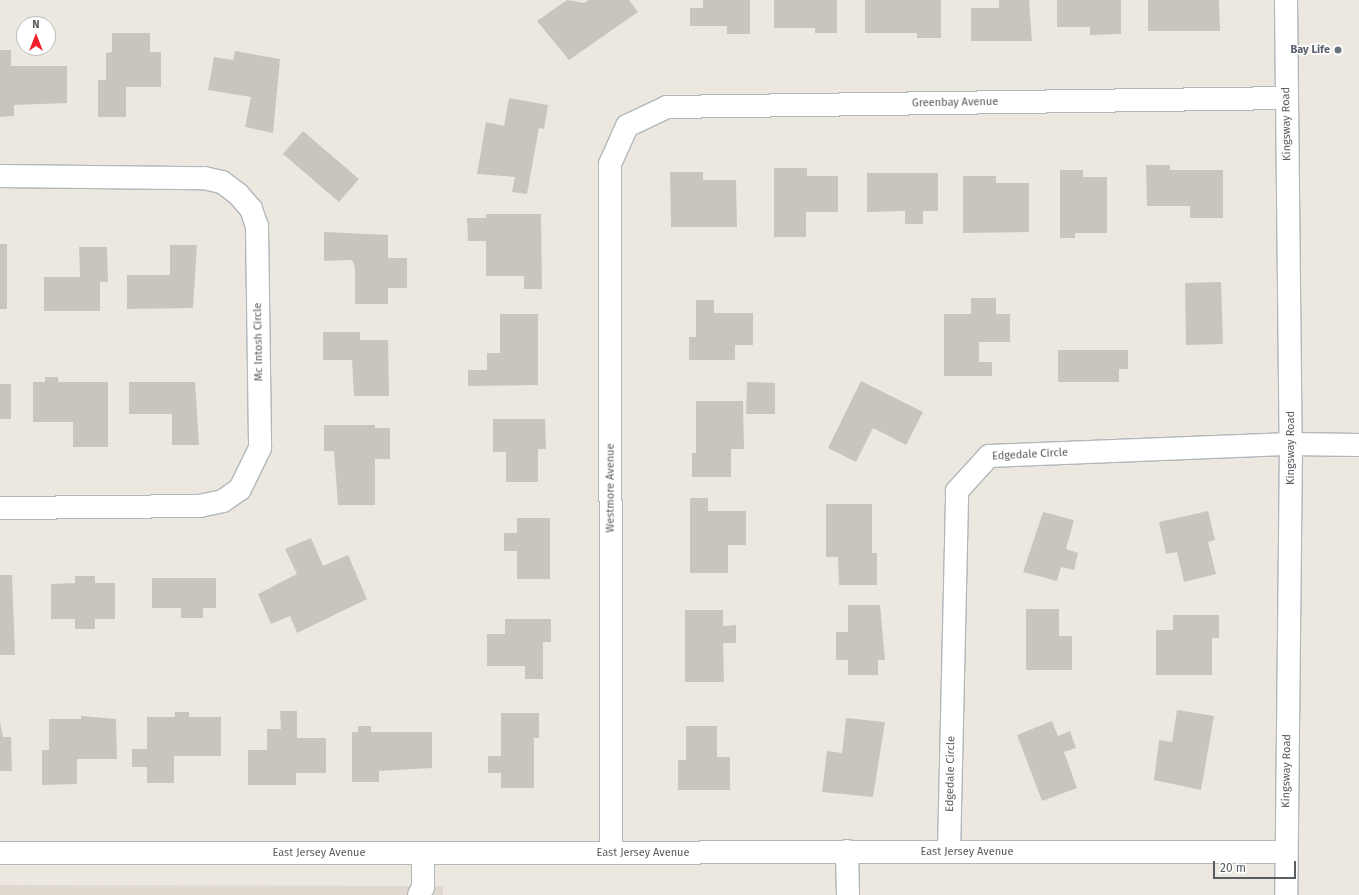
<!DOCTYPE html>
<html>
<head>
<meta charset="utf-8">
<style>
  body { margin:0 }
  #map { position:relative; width:1359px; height:895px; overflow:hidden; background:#ede8df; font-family:"Fira Sans",sans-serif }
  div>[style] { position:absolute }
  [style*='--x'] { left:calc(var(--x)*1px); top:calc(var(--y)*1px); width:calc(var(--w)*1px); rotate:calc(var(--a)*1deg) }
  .education>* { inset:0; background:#dfd9d0 }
  .building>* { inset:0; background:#c9c5be }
  .roads { filter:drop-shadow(1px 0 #b2b7bb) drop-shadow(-1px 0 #b2b7bb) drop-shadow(0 1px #b2b7bb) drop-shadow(0 -1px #b2b7bb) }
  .minor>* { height:22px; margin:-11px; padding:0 11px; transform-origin:11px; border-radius:11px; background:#fff }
  .dots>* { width:11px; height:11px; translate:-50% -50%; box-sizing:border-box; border:2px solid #fff; border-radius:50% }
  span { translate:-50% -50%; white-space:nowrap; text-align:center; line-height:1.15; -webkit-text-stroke:3.5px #fff; paint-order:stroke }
  .worship-label { font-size:11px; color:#5b616d; font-weight:700 }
  .right { translate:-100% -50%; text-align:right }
  .street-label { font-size:11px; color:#585d61 }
  .north { position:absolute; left:16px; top:16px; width:40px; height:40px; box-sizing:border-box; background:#fff; border:1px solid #bcbec0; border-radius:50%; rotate:0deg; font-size:11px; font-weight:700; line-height:16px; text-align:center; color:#585d61 }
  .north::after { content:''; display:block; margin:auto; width:14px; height:18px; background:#f31f2a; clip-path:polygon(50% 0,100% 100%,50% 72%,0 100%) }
  .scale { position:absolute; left:1213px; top:861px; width:83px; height:18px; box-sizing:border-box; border:2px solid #585d61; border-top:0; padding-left:5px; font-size:12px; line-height:14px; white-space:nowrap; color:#585d61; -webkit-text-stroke:3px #fff; paint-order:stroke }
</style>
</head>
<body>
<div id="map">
  <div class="education">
    <div style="clip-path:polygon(0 885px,443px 886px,443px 895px,0 895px)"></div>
  </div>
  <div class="building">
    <div style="clip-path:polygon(567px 0,584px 3px,589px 0,629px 0,638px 12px,569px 60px,537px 21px)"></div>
    <div style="clip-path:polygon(703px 0,750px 0,750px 34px,727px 34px,727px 26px,690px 26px,690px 8px,703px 8px)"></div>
    <div style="clip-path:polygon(774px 0,837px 0,837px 33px,815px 33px,815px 28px,774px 28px)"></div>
    <div style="clip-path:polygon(865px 0,941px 0,941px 38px,917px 38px,917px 33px,865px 33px)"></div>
    <div style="clip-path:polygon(999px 0,1029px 0,1032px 41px,971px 41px,971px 8px,999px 8px)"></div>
    <div style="clip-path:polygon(1057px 0,1121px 0,1121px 34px,1090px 35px,1090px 27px,1057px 27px)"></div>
    <div style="clip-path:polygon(1148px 0,1219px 0,1220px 31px,1148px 31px)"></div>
    <div style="clip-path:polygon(112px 33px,150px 33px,150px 52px,161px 52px,161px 87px,126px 87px,126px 117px,98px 117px,98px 80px,106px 80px,106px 53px,112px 52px)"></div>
    <div style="clip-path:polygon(0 50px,11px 50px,11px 66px,67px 66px,67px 103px,14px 105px,14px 116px,0 117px)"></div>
    <div style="clip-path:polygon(235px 51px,280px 59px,273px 133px,245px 127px,251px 97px,208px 90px,214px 57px,233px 60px)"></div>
    <div style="clip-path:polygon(509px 98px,548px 105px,544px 129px,539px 128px,527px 194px,512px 192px,515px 177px,477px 174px,486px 122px,504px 126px)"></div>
    <div style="clip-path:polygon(303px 131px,359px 179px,339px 202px,283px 154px)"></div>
    <div style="clip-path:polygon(1146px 165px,1170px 165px,1170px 170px,1223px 170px,1223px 218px,1190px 218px,1190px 206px,1147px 206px)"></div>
    <div style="clip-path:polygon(774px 168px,807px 168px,807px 176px,838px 176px,838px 212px,806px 212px,806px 237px,774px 237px)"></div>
    <div style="clip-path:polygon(1060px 170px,1083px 170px,1083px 177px,1107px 177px,1107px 233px,1075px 233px,1075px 238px,1060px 238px)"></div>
    <div style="clip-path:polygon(670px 172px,703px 172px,703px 180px,736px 180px,737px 227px,671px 227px)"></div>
    <div style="clip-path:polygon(867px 173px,938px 173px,938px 211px,923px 211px,923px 224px,905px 224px,905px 211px,867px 212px)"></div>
    <div style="clip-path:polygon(963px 176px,996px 176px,996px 183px,1029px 183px,1029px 232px,963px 233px)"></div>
    <div style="clip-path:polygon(486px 214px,541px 214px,542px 289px,524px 289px,524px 276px,486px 276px,486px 241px,468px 241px,467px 218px,486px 218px)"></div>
    <div style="clip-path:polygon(324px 232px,388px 235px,388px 258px,407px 258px,407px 288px,388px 288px,388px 304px,355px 304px,355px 267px,352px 260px,324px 261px)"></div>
    <div style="clip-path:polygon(0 244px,7px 244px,7px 309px,0 309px)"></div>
    <div style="clip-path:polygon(170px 245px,197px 245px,193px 308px,127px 309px,127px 275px,170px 275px)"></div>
    <div style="clip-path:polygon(79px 247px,107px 247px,108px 282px,100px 282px,100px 311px,44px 311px,44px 277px,80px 277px)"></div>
    <div style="clip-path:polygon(1221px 282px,1223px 344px,1186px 345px,1185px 283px)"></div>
    <div style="clip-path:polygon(971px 298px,996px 298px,996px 314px,1010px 314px,1010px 342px,979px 342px,979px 362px,992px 362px,992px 376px,944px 376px,944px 314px,971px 314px)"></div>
    <div style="clip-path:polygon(696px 300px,714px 300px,714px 313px,753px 313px,753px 345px,735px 345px,735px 360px,689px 360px,689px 337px,696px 337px)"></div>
    <div style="clip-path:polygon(500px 314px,538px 314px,538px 385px,468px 386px,468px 370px,487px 370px,487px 353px,500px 353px)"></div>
    <div style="clip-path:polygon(323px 332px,360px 332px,360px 340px,388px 340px,389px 396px,354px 396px,352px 360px,323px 360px)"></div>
    <div style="clip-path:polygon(1058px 350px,1128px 350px,1128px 369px,1119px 369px,1119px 382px,1058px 382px)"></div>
    <div style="clip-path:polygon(45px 377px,58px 377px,58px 382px,108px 382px,108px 447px,73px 447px,73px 422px,33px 422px,33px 382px,45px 382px)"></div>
    <div style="clip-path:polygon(861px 381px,923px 412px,906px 445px,873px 428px,856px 462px,828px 448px)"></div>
    <div style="clip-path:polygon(129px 382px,195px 382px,199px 445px,172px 445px,172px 414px,129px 414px)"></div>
    <div style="clip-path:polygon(747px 382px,775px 383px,775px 414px,746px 414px)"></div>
    <div style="clip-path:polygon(0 384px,11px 384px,11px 419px,0 419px)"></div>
    <div style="clip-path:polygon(696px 401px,743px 401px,744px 449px,731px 449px,731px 477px,692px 477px,692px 453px,696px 453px)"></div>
    <div style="clip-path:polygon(493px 419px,545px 419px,546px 449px,538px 449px,538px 482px,506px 482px,506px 452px,493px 452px)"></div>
    <div style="clip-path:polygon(324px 425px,375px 425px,375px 428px,390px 428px,390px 459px,375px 459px,375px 505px,338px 505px,334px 451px,324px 451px)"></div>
    <div style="clip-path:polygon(690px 498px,708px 498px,708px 511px,746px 511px,746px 545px,728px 545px,728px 573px,690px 573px)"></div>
    <div style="clip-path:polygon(826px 504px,872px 504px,872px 553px,877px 553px,877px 585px,839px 585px,838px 557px,826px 557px)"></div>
    <div style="clip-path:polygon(1208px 511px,1215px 540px,1208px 542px,1216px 574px,1184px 582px,1177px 552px,1166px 554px,1159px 522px)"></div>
    <div style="clip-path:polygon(1043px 512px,1074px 520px,1066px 549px,1078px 553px,1074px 570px,1061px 567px,1057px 581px,1023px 572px)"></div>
    <div style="clip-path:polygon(517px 518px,550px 518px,550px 579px,517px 579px,517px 551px,504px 551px,504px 533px,517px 533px)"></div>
    <div style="clip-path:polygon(311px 538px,323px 566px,348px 555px,367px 599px,297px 633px,290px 616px,271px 624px,258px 594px,297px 574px,285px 549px)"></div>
    <div style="clip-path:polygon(0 575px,12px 575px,15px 655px,0 655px)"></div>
    <div style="clip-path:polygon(75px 576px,95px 576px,95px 583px,115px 583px,115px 619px,95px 619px,95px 629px,75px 629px,75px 619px,51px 619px,51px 584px,75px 583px)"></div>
    <div style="clip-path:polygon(152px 578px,216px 578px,216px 608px,203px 608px,203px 618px,181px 618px,181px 608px,152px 608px)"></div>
    <div style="clip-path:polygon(848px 605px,880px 605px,885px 660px,878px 660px,878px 675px,848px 675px,848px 660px,836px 660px,836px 632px,848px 632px)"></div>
    <div style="clip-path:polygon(1026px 609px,1059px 609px,1059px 636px,1072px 636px,1072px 670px,1026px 670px)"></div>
    <div style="clip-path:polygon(685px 610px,723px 610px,723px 626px,736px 625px,736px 643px,723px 643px,724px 682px,685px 682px)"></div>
    <div style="clip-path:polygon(1173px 615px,1219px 615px,1219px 638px,1212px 638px,1212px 675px,1156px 675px,1156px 630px,1173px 630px)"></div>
    <div style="clip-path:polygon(505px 619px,551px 619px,551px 642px,543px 642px,543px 679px,525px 679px,525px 666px,487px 666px,487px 634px,505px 634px)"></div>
    <div style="clip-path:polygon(1177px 710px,1214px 716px,1201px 790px,1154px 780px,1159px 740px,1172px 742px)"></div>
    <div style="clip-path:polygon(280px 711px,297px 711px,297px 738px,326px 738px,326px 773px,296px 773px,296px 785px,248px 785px,248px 750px,267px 750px,267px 729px,281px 729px)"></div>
    <div style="clip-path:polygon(175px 712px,189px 712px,189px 717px,221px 717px,221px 756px,174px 756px,174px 783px,147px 783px,147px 767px,132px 767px,132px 749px,147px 749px,147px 717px,175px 717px)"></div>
    <div style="clip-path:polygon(501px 713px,539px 713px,539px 738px,534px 738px,534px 788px,501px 788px,501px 773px,488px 773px,488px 756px,501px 756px)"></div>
    <div style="clip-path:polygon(81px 716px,116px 719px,117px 759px,77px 759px,77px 784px,42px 785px,42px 750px,49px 750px,49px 719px,81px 719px)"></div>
    <div style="clip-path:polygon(846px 718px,885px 722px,873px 797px,822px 792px,827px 751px,842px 753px)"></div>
    <div style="clip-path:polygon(1052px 721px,1058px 736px,1070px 731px,1076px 748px,1064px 752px,1077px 788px,1042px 801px,1017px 735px)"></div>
    <div style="clip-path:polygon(0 722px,3px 737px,11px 737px,12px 771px,0 771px)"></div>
    <div style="clip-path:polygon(358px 726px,371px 726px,371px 732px,432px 732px,432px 768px,379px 771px,379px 782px,352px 782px,352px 732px,358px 732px)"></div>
    <div style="clip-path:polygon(686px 726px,717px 726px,717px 757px,730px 757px,730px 790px,678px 790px,678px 760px,686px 760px)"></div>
  </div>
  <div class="roads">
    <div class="minor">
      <div style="--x:1286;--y:0;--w:444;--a:89.4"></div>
      <div style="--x:1291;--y:444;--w:451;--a:90.6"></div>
      <div style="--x:0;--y:176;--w:204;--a:0.6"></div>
      <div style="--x:204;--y:178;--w:18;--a:13"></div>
      <div style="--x:222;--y:182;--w:20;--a:37"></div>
      <div style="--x:238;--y:194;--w:20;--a:49"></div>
      <div style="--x:251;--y:209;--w:18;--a:71"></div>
      <div style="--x:257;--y:226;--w:222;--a:89.2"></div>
      <div style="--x:260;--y:448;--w:46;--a:116"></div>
      <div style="--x:240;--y:489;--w:21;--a:145"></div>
      <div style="--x:223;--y:501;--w:24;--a:168"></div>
      <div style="--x:200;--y:506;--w:200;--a:179.4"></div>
      <div style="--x:847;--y:851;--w:44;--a:88.7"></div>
      <div style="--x:949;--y:852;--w:361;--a:-88.7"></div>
      <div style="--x:957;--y:491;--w:47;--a:-47.6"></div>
      <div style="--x:989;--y:456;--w:302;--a:-2.3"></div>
      <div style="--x:1291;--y:444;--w:68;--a:0.8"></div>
      <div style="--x:0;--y:853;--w:1286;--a:-0.04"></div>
      <div style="--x:611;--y:853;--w:689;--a:-90.08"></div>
      <div style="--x:610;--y:164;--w:42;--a:-65.9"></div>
      <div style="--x:627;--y:126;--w:44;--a:-25.4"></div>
      <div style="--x:667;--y:107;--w:620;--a:-0.83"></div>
      <div style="--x:419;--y:895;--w:9;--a:-63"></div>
      <div style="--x:423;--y:887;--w:34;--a:-90"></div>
    </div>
  </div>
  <div class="dots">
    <div style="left:1338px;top:50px;background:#6b7280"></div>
  </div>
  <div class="worship-label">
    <span class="right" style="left:1330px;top:50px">Bay Life</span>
  </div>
  <div class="street-label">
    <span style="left:955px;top:103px;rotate:-1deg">Greenbay Avenue</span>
    <span style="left:1287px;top:124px;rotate:-91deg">Kingsway Road</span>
    <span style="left:259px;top:342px;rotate:-91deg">Mc Intosh Circle</span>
    <span style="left:1291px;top:448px;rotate:-90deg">Kingsway Road</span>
    <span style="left:1030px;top:455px;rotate:-3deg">Edgedale Circle</span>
    <span style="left:611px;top:488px;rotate:-90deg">Westmore Avenue</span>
    <span style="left:1287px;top:771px;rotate:-89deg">Kingsway Road</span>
    <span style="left:951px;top:774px;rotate:-89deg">Edgedale Circle</span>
    <span style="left:967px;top:852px">East Jersey Avenue</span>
    <span style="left:319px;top:853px">East Jersey Avenue</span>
    <span style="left:643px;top:853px">East Jersey Avenue</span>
  </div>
  <div class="north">N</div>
  <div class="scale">20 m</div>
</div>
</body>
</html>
